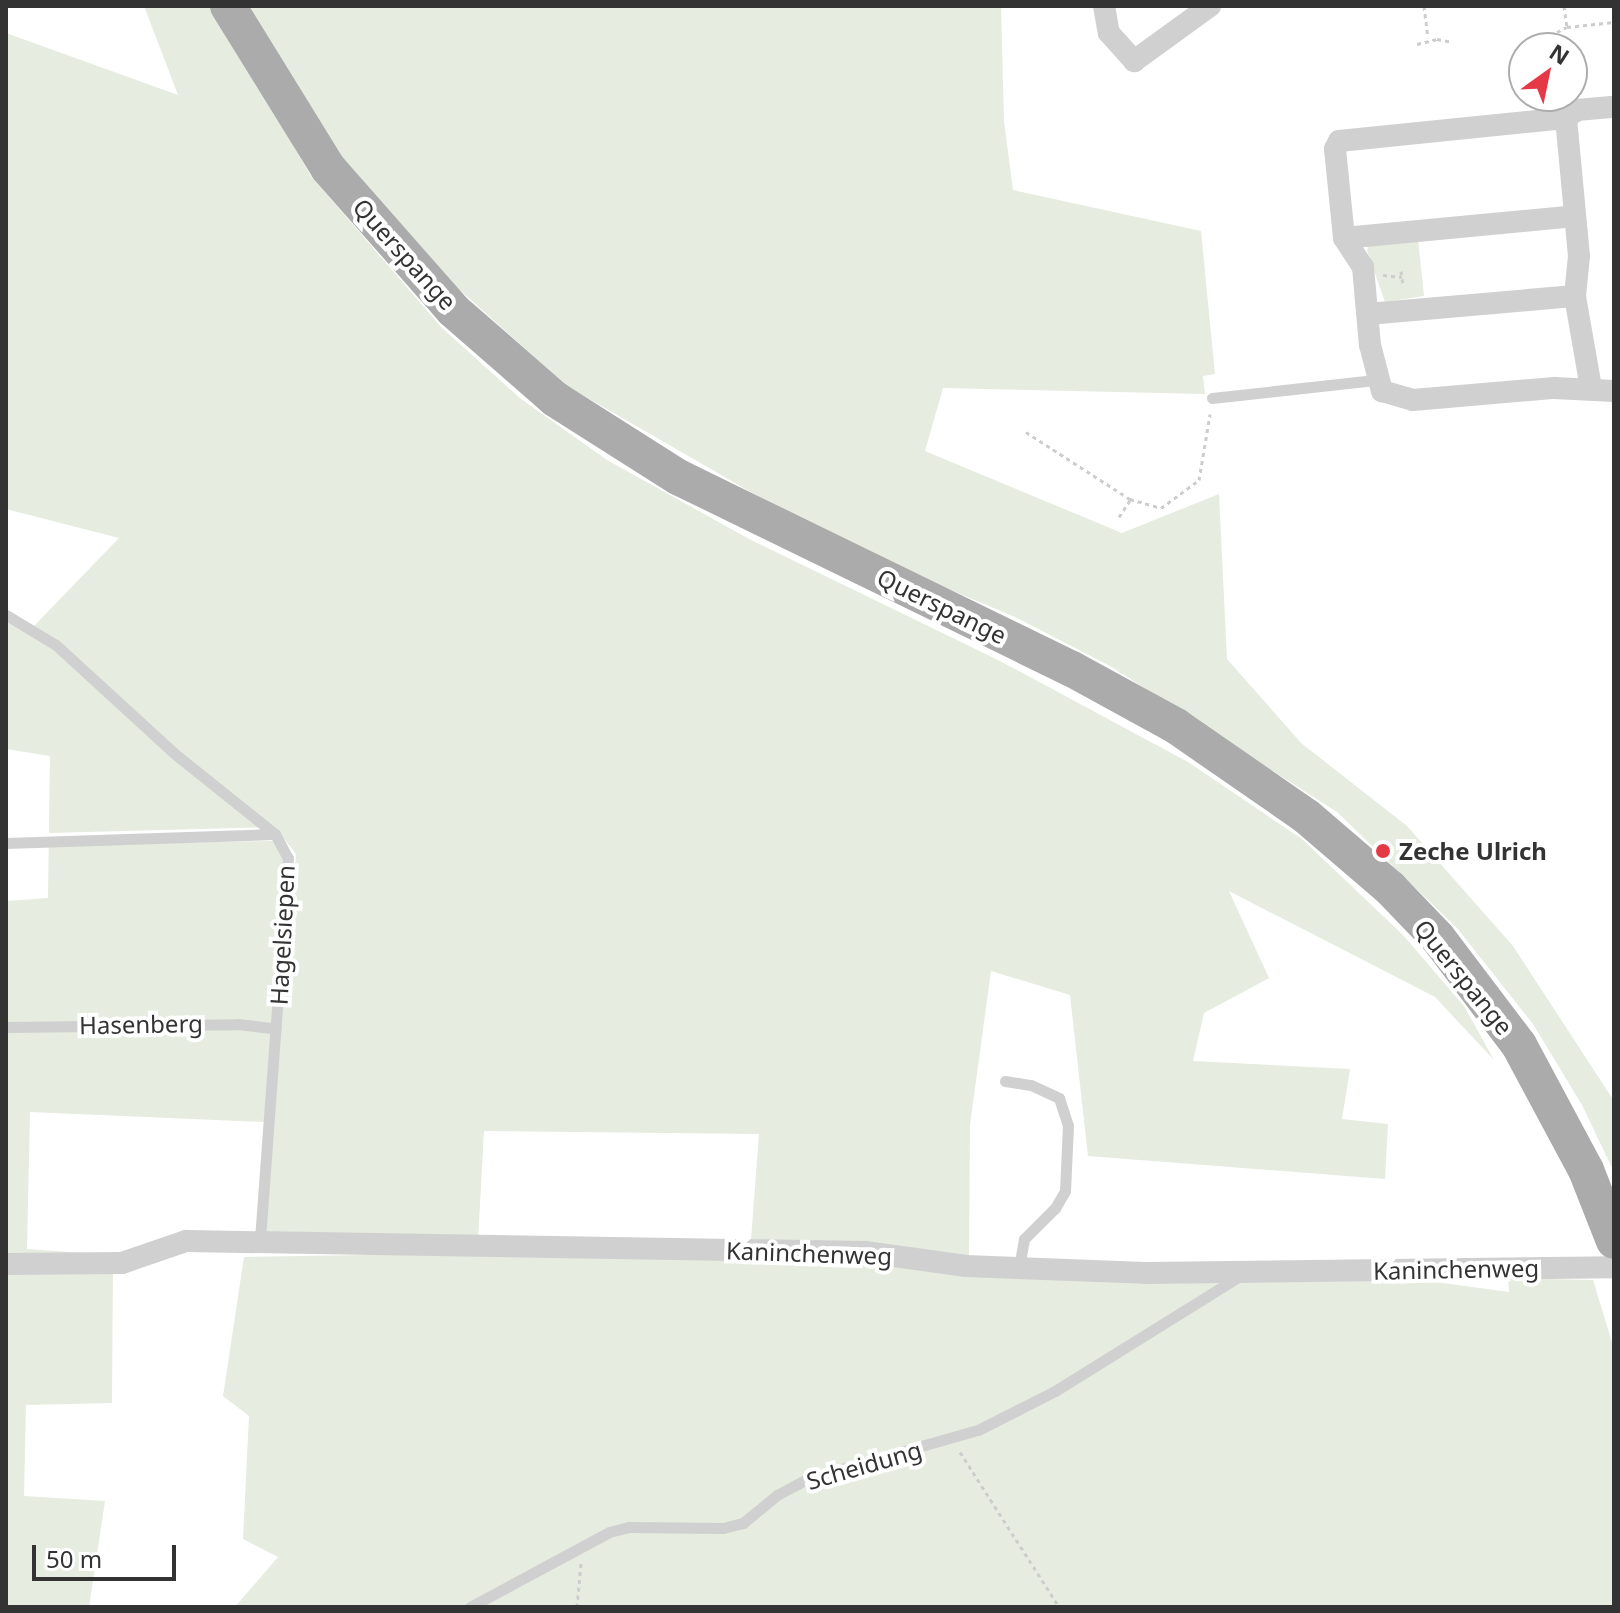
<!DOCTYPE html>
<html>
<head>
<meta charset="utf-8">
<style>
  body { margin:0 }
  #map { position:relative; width:1620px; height:1613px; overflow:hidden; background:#fff; font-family:"Noto Sans",sans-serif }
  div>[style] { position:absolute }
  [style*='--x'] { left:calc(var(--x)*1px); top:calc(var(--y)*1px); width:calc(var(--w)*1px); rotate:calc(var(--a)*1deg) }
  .green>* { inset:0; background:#e6ecdf }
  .path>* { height:3px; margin-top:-1.5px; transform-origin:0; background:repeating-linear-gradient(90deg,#cdcdcd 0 4px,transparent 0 8px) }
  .service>* { height:11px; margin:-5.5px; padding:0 5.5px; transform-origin:5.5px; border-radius:5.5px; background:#d0d0d0 }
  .minor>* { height:22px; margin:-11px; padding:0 11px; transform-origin:11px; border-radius:11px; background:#d0d0d0 }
  .primary>* { height:36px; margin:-18px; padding:0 18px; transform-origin:18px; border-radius:18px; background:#ababab }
  .dots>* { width:22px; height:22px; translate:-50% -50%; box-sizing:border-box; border:4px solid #fff; border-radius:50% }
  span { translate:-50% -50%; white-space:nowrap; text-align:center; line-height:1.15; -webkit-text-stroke:8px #fff; paint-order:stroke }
  .street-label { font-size:24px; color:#333 }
  .poi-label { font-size:24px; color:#333; font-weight:700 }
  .left { translate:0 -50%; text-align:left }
  .frame { position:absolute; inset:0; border:8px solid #333; pointer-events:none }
  .north { position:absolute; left:1508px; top:32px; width:80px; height:80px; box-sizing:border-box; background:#fff; border:2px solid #adadad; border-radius:50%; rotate:33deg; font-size:22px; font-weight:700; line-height:32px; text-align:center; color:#333 }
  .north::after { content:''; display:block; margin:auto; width:28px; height:36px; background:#e63946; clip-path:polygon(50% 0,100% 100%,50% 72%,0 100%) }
  .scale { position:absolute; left:32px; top:1545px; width:144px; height:36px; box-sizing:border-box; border:4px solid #333; border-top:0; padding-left:10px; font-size:24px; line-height:28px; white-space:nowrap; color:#333; -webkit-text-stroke:6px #fff; paint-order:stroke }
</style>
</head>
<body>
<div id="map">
  <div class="green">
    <div style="clip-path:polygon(144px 6px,213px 6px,311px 176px,442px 328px,521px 399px,607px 460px,751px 540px,1000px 661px,1188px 762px,1302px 839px,1403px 935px,1464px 1006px,1494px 1060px,1435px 997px,1229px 891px,1269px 978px,1204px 1013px,1193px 1061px,1350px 1069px,1342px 1119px,1388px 1124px,1385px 1179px,1088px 1156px,1070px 995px,991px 971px,970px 1125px,969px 1259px,751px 1240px,759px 1134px,484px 1131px,478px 1240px,262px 1236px,296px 854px,275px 827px,49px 833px,49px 845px,275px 841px,283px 861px,264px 1122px,30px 1112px,27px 1249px,113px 1255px,112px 1403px,26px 1405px,24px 1496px,105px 1501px,89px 1607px,6px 1607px,6px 901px,48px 898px,50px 756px,6px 749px,6px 622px,94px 673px,33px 627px,119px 538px,6px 509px,6px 33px,178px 95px)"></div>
    <div style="clip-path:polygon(243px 6px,1001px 6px,1004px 121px,1013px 190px,1201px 231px,1215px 374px,1203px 376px,1205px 394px,943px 388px,925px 451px,1122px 533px,1219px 494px,1227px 659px,1301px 743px,1407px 826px,1513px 946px,1614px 1101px,1614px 1172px,1582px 1105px,1533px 1024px,1457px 928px,1337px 812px,1110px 666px,1015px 617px,839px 543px,567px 386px,404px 240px,336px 158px)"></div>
    <div style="clip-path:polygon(1372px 239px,1418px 239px,1424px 296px,1385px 302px,1367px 250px)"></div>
    <div style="clip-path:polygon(566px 1252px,1421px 1280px,1509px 1292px,1508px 1278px,1593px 1280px,1614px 1349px,1614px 1607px,235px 1607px,278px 1557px,243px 1539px,249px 1416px,223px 1396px,244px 1257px)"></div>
  </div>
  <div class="path">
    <div style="--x:1424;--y:6;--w:32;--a:83"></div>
    <div style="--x:1564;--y:6;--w:21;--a:82"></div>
    <div style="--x:1567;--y:27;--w:47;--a:-6.1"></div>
    <div style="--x:1557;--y:32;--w:11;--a:-27"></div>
    <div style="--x:1417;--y:44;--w:21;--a:-14"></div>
    <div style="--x:1437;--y:39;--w:16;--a:11"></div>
    <div style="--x:1401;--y:271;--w:14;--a:82"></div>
    <div style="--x:1383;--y:275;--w:19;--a:6"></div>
    <div style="--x:1026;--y:432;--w:124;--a:32.8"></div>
    <div style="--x:1130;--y:499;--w:32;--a:16"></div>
    <div style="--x:1161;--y:508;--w:47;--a:-36.4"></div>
    <div style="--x:1199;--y:480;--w:67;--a:-80.5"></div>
    <div style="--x:1119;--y:517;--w:20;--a:-57"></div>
    <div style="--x:960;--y:1452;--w:184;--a:57.4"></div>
    <div style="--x:577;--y:1607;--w:44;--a:-84.8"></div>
  </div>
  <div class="service">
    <div style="--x:1212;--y:398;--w:164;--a:-6.3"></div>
    <div style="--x:6;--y:615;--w:58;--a:31"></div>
    <div style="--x:56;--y:645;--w:161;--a:42.5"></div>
    <div style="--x:175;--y:754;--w:128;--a:38.7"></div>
    <div style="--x:275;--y:834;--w:27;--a:62"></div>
    <div style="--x:288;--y:858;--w:385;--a:94.2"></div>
    <div style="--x:6;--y:843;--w:268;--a:-1.9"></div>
    <div style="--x:6;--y:1027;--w:232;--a:-0.7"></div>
    <div style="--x:238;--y:1024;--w:38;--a:7"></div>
    <div style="--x:1005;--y:1081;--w:26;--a:9"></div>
    <div style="--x:1031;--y:1085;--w:31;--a:25"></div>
    <div style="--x:1059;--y:1098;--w:28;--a:72"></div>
    <div style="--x:1068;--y:1125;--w:66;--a:92.6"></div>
    <div style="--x:1065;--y:1191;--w:20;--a:120"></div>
    <div style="--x:1055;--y:1208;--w:44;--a:135"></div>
    <div style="--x:1024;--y:1239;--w:29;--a:100"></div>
    <div style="--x:470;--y:1607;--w:158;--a:-28.3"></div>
    <div style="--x:609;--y:1532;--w:21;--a:-14"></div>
    <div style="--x:629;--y:1527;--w:94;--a:0.6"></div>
    <div style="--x:723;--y:1528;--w:21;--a:-14"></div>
    <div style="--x:743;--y:1523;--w:44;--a:-39.5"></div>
    <div style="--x:777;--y:1495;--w:36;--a:-28"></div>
    <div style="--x:809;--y:1478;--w:176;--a:-15.9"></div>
    <div style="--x:978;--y:1430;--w:86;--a:-26.9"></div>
    <div style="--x:1055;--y:1391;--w:216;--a:-31.9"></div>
  </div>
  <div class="minor">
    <div style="--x:1104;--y:6;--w:27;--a:80"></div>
    <div style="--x:1109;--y:33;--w:38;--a:48"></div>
    <div style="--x:1134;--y:61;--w:94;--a:-35.9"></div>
    <div style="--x:1566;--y:118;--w:14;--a:-36"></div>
    <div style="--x:1577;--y:110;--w:37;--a:-5"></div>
    <div style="--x:1344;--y:238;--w:232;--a:-5.4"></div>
    <div style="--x:1368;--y:314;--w:208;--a:-5"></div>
    <div style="--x:1591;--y:388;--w:93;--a:-99.9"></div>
    <div style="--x:1575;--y:296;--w:40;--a:-84.3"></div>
    <div style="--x:1579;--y:256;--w:139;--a:-95.4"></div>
    <div style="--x:1566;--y:118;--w:228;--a:174.2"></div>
    <div style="--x:1339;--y:141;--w:9;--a:117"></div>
    <div style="--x:1335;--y:149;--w:89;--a:84.2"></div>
    <div style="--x:1344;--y:238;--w:35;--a:57"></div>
    <div style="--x:1363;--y:267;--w:78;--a:84.9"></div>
    <div style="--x:1370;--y:345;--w:48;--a:75.4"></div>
    <div style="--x:1382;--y:391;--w:32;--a:16"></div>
    <div style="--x:1413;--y:400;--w:142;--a:-4.9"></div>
    <div style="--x:1554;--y:388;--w:60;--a:2.9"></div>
    <div style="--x:6;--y:1264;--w:116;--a:-0.5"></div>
    <div style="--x:122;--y:1263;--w:68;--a:-19"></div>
    <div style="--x:186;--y:1241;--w:679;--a:0.93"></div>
    <div style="--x:865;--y:1252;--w:102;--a:7.9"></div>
    <div style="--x:966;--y:1266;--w:179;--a:2.2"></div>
    <div style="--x:1145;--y:1273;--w:469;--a:-0.7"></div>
  </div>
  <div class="primary">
    <div style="--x:228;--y:6;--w:190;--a:58.3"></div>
    <div style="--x:328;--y:168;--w:189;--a:48.6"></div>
    <div style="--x:453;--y:310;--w:135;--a:41.1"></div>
    <div style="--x:555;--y:399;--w:146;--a:32.4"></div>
    <div style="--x:678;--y:477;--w:438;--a:26"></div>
    <div style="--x:1072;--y:669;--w:119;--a:28.7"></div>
    <div style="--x:1176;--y:726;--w:158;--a:34.7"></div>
    <div style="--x:1306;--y:816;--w:111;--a:40.6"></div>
    <div style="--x:1390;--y:888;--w:69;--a:46.2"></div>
    <div style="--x:1438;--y:938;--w:134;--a:52.9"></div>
    <div style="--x:1519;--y:1045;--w:142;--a:61.8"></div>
    <div style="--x:1586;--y:1170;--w:76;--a:68.5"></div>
  </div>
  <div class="dots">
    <div style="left:1383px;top:851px;background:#e63946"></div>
  </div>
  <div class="street-label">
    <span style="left:405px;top:254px;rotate:48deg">Querspange</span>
    <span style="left:942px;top:606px;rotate:26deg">Querspange</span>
    <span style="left:282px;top:935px;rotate:-87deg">Hagelsiepen</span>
    <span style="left:1464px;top:977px;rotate:51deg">Querspange</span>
    <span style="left:141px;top:1024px;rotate:-1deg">Hasenberg</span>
    <span style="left:809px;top:1253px;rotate:2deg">Kaninchenweg</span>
    <span style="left:1456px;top:1269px;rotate:-1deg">Kaninchenweg</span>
    <span style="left:864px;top:1465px;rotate:-16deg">Scheidung</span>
  </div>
  <div class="poi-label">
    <span class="left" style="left:1399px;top:851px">Zeche Ulrich</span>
  </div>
  <div class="frame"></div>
  <div class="north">N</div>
  <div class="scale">50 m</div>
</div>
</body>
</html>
